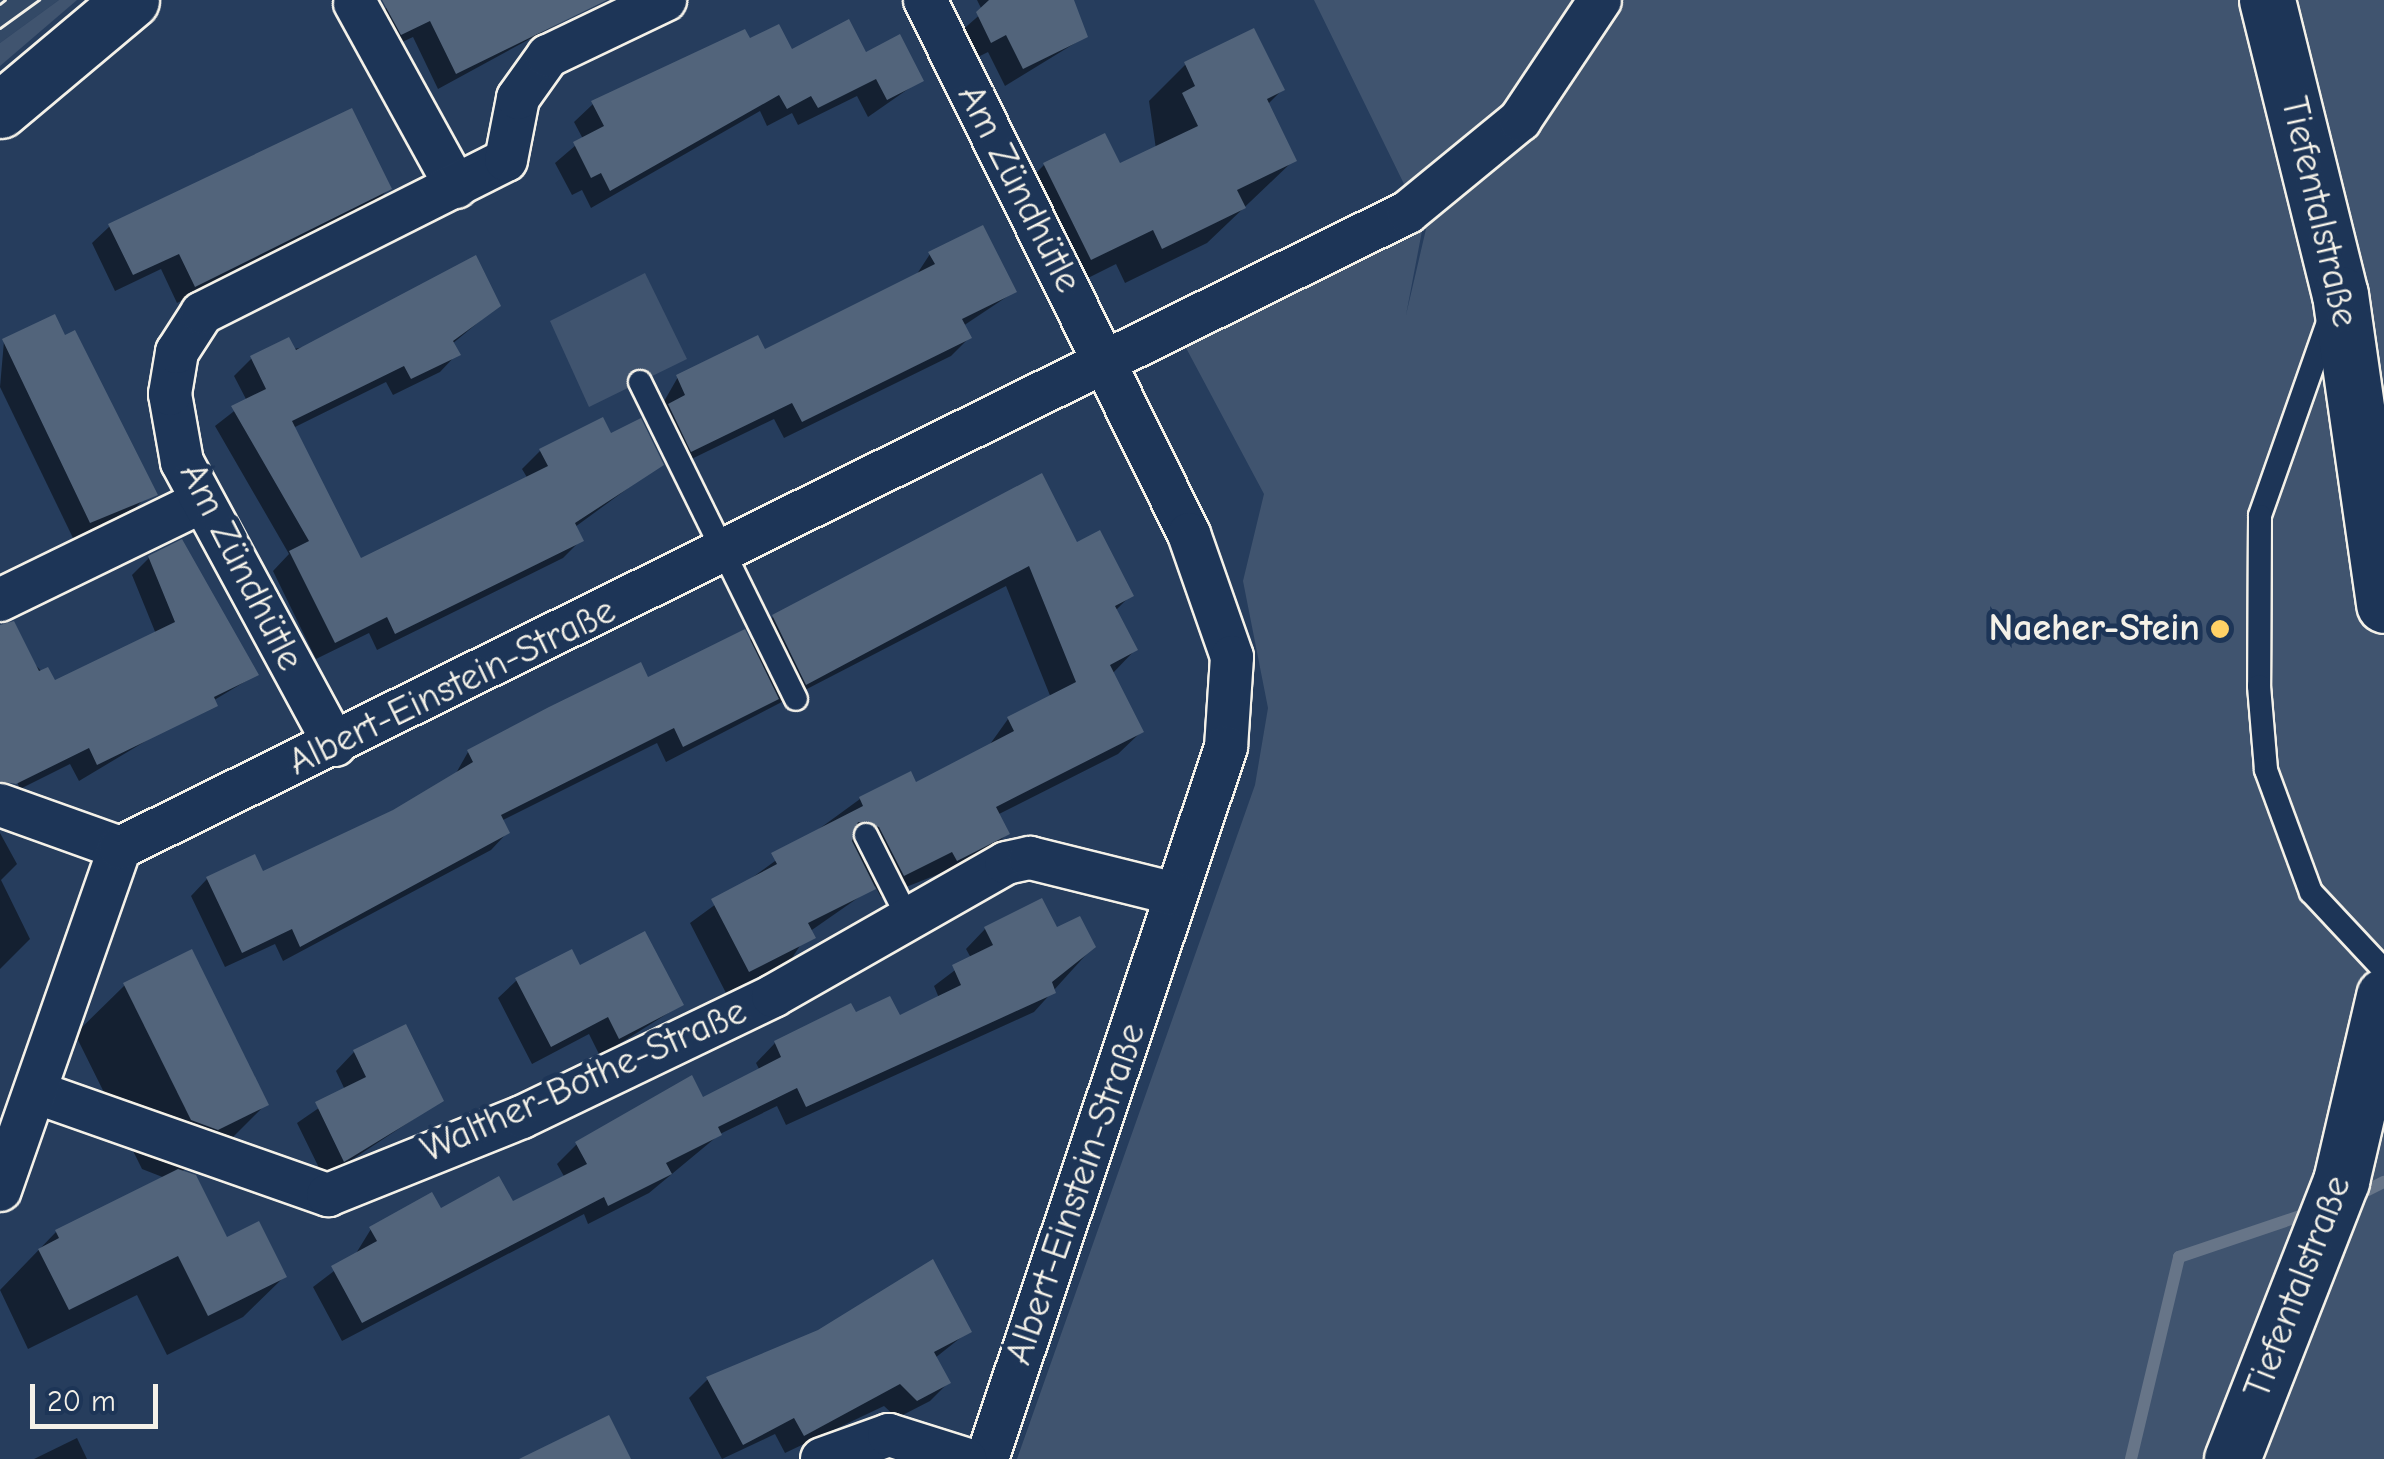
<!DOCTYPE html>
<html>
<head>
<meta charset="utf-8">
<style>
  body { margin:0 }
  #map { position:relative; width:2384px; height:1459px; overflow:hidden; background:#263d5d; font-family:"Comic Neue",sans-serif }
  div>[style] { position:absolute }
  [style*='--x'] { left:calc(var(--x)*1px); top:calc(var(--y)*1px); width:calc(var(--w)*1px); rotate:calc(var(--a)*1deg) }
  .built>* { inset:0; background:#334966 }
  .green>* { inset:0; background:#40546f }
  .shadow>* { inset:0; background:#0007 }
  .stream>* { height:12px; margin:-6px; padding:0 6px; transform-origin:6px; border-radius:6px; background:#677588 }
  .building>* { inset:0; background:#52647b }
  .roads { filter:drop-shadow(2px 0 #f4f1e8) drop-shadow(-2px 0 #f4f1e8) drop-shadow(0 2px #f4f1e8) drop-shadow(0 -2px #f4f1e8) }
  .lane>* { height:22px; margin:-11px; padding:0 11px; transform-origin:11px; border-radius:11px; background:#1d3557 }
  .street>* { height:42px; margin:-21px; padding:0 21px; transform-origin:21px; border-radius:21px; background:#1d3557 }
  .secondary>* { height:55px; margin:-27.5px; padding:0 27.5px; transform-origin:27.5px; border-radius:27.5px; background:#1d3557 }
  .tram>* { height:2.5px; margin:-1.25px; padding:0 1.25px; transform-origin:1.25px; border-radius:1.25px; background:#f4f1e8 }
  .dots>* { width:28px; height:28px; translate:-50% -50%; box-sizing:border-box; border:5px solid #1d3557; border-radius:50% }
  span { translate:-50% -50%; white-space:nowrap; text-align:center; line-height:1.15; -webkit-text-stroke:10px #1d3557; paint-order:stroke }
  .street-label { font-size:38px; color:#f4f1e8 }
  .poi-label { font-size:38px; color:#f4f1e8; font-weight:700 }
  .right { translate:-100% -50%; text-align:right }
  .scale { position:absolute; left:30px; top:1384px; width:128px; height:45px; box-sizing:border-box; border:5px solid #f4f1e8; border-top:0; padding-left:12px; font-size:30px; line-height:35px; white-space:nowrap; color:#f4f1e8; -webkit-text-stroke:8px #1d3557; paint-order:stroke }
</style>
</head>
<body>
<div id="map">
  <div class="built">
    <div style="clip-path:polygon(0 0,59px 0,0 43px)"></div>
  </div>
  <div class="green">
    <div style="clip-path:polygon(59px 0,77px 0,0 66px,0 43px)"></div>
    <div style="clip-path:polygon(1314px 0,2384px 0,2384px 1459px,1017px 1459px,1255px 785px,1268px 708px,1243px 581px,1264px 494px,1185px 346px,1422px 231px,1406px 315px,1426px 229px)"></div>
    <div style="clip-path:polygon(645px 273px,687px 359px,589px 407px,550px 321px)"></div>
  </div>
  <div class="shadow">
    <div style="clip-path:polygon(396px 0,592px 0,594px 4px,438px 89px,413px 37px,383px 51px,368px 23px)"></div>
    <div style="clip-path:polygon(977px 0,1066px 0,1085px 37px,1005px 86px,988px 52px,972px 60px,959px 33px,983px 12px)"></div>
    <div style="clip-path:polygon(749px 41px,921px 80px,868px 117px,857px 96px,798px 125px,792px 113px,767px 126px,760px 111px,591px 208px,582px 190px,572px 195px,555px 163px,583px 139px,574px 122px,593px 104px)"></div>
    <div style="clip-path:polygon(1186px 64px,1282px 90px,1267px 105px,1294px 160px,1207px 243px,1125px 283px,1116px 264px,1054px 295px,1008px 201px,1044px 165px,1119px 167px,1156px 149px,1149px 101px)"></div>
    <div style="clip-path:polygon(389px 189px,371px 206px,177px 303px,161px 269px,115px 291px,92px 243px,110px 226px)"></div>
    <div style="clip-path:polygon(930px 254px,1014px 292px,963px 326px,969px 338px,951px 356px,784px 438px,774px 419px,673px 468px,651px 424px,678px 377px,764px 352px,915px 277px)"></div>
    <div style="clip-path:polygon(498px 306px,452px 344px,457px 354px,440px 372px,393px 395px,386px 382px,293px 428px,360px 562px,528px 479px,522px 469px,540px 451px,610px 437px,661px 464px,575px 527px,581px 540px,563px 558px,377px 650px,369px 633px,316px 659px,273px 571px,289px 554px,215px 426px,247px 401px,234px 376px,252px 358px)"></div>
    <div style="clip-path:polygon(4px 341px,152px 491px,135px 508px,73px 538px,0 387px)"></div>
    <div style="clip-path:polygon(1041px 476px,1076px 545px,1130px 596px,1115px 611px,1135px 650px,1112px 674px,1141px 732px,1118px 754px,997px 815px,1007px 834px,984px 856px,881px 897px,875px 886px,809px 932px,790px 961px,726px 993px,690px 923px,860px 799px,915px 785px,988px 747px,1008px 719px,1051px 698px,1006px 586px,666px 762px,657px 743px,501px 821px,507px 833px,491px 850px,283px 961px,275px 944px,225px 967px,191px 896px,207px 879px,262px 875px,394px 812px,455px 775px,468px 752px,748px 642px,773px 617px)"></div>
    <div style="clip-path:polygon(149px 558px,256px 675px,79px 781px,70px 764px,20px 789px,0 742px,0 629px,54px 684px,156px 634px,132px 575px)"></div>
    <div style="clip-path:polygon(0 833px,17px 864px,1px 880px,30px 939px,0 969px)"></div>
    <div style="clip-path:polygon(985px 929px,1055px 931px,1093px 947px,1034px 1012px,786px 1125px,777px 1106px,720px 1134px,649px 1193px,588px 1224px,584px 1214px,342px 1341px,313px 1287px,355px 1255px,371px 1229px,512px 1205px,565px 1178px,557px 1164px,577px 1144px,690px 1078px,702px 1100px,760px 1071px,756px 1063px,775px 1043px,855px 1016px,899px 1018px,939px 998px,934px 986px,971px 958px,966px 949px)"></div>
    <div style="clip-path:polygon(579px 968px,681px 1005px,600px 1056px,589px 1034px,532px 1064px,498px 998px,517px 980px)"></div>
    <div style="clip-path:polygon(125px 985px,266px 1104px,216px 1154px,180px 1172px,226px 1241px,284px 1277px,243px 1317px,167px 1355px,137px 1295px,28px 1349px,0 1290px,56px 1232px,165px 1178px,142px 1169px,75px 1034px)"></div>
    <div style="clip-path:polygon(354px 1052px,441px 1101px,324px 1178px,297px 1123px,345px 1090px,336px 1071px)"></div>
    <div style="clip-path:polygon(969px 1331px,935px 1358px,948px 1383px,930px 1401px,897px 1418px,884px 1406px,785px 1453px,775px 1434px,722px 1459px,689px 1398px,708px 1379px)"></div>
    <div style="clip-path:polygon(77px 1438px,87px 1459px,34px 1459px)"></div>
  </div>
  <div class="stream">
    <div style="--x:2350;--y:1199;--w:38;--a:-27"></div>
    <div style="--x:2131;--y:1459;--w:208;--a:-76.6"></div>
    <div style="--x:2179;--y:1257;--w:140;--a:-18.7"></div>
  </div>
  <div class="building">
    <div style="clip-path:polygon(382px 0,607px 0,456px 74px,430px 21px,401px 35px)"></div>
    <div style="clip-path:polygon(989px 0,1074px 0,1088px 37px,1023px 69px,1006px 35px,991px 43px,976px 12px)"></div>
    <div style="clip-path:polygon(849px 19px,866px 52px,900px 34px,924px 81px,887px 100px,876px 79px,818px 108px,811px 96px,787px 109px,779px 95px,610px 191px,601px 173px,591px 178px,573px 142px,604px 126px,591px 101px,745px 29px,750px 38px,779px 24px,792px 49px)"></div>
    <div style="clip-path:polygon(1254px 28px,1285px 90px,1267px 99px,1297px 161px,1237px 190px,1246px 208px,1162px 249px,1153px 230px,1091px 260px,1043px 163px,1105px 133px,1120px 163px,1198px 126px,1182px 93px,1195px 86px,1184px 62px)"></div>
    <div style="clip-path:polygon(352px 108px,392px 189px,195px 287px,179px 254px,133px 275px,108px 224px)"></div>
    <div style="clip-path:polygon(983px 225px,1017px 292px,962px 319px,972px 338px,802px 422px,792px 403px,691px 452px,668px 404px,685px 395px,676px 375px,758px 335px,765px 349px,935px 264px,928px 252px)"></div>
    <div style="clip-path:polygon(476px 255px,501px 306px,453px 341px,461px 355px,411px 379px,404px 366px,292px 421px,361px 558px,548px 466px,539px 449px,603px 417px,611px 433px,641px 418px,664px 465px,575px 523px,584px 541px,395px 634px,387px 617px,335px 643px,289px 551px,309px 541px,231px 406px,266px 389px,250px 356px,289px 337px,296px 350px)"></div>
    <div style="clip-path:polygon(55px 314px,65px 335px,75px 330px,158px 495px,90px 523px,2px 339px)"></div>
    <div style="clip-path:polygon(1042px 473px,1077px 542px,1100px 530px,1134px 596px,1115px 606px,1138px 650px,1110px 665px,1144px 732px,996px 807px,1010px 834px,957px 861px,952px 852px,904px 876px,879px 827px,858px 822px,852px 841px,876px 889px,808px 923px,816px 938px,749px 972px,711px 899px,777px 864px,771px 853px,863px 806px,859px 797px,911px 771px,916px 782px,1014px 731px,1007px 717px,1076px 682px,1029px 566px,806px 685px,772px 615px)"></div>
    <div style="clip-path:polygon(182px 539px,259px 675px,214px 697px,218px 706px,97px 765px,89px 748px,16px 784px,0 781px,0 625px,14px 621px,39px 671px,48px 667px,55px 680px,175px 622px,148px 556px)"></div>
    <div style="clip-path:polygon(745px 629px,779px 699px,683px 747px,674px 728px,501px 815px,510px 833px,300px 947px,292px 929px,242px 953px,206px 877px,255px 854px,263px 871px,393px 810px,473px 762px,467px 750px,549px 707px,641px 662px,648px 677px)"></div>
    <div style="clip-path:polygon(1042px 898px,1057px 927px,1080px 916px,1096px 947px,1052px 982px,1056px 993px,806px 1107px,797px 1088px,718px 1127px,722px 1135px,666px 1163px,672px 1174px,608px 1206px,604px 1197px,362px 1323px,331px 1266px,377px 1241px,369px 1227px,432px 1192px,441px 1208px,499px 1176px,513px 1201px,587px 1164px,575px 1142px,692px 1075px,703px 1097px,781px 1057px,774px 1041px,851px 1003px,856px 1012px,890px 996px,900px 1015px,932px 999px,961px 985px,952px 965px,993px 945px,984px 927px)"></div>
    <div style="clip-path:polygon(645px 931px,684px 1005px,619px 1039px,608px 1017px,551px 1047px,515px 978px,572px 949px,580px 965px)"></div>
    <div style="clip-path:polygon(192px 949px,269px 1105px,218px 1130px,191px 1120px,123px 983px)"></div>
    <div style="clip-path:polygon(406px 1024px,444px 1101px,344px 1162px,315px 1102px,366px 1077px,353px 1050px)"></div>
    <div style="clip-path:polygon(178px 1169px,196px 1175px,227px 1237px,259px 1221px,287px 1277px,208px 1316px,178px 1256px,69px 1310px,38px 1249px,59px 1238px,55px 1230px)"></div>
    <div style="clip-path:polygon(933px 1259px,972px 1332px,934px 1352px,951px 1383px,917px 1401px,900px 1384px,804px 1436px,794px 1418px,743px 1445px,706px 1377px,818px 1330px)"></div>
    <div style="clip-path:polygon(609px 1415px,631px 1459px,519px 1459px)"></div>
  </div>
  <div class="roads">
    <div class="lane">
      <div style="--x:2332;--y:311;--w:217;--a:109.4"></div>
      <div style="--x:2260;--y:516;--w:170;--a:90.3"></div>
      <div style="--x:2259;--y:686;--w:84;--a:85.2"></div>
      <div style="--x:2266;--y:770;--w:130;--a:69.8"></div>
      <div style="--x:2311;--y:892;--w:107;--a:46.9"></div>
      <div style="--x:640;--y:382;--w:353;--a:63.8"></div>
      <div style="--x:866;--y:835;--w:95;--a:63.2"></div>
    </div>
    <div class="street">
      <div style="--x:925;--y:0;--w:596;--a:63.69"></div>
      <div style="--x:1189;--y:534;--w:130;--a:70.7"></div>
      <div style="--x:1232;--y:657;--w:90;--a:93.8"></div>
      <div style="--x:1226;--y:747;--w:751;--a:108.56"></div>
      <div style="--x:355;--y:3;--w:210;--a:61.2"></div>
      <div style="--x:0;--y:600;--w:224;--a:-26"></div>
      <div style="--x:335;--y:745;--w:322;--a:-118.4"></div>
      <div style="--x:182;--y:462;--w:69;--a:-100"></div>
      <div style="--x:170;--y:394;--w:43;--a:-80.5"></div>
      <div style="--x:177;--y:352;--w:46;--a:-57.3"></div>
      <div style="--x:202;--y:313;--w:340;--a:-26.7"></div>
      <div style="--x:506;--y:160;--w:63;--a:-79"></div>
      <div style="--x:518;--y:98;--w:52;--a:-54.5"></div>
      <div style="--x:548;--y:56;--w:130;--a:-25.6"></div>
      <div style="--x:0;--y:805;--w:127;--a:19.7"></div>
      <div style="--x:35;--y:1092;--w:311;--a:19.4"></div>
      <div style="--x:328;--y:1195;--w:209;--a:-21.9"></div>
      <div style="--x:522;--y:1117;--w:279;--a:-25.7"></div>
      <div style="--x:773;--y:996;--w:268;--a:-29.7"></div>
      <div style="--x:1006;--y:863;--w:25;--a:-12"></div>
      <div style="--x:1030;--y:858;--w:150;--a:13.9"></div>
      <div style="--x:0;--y:1190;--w:362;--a:-70.7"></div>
      <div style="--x:120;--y:848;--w:1436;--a:-26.28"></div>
      <div style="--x:1408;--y:212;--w:145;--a:-39.4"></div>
      <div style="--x:1520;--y:120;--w:144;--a:-56.3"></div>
      <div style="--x:822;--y:1459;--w:71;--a:-19.7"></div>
      <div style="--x:889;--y:1435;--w:80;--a:17.5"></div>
    </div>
    <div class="secondary">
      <div style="--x:2267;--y:0;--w:303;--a:76.1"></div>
      <div style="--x:2340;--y:294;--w:314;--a:81.9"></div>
      <div style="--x:0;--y:110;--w:171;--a:-40"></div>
      <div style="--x:2232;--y:1459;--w:299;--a:-68.6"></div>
      <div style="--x:2341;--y:1181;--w:190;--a:-76.9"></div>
    </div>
  </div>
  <div class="tram">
    <div style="--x:0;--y:4;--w:6;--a:-39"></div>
    <div style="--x:0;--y:28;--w:48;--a:-35.7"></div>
  </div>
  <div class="dots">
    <div style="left:2220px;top:629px;background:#ffd166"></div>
  </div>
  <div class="street-label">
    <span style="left:1019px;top:189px;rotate:63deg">Am Zündhütle</span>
    <span style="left:2319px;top:212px;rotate:77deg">Tiefentalstraße</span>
    <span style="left:241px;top:567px;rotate:63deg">Am Zündhütle</span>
    <span style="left:452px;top:687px;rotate:-26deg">Albert-Einstein-Straße</span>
    <span style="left:584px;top:1081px;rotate:-24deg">Walther-Bothe-Straße</span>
    <span style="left:1076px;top:1194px;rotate:-71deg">Albert-Einstein-Straße</span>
    <span style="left:2298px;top:1287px;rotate:-69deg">Tiefentalstraße</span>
  </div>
  <div class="poi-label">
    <span class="right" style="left:2200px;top:629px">Naeher-Stein</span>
  </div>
  <div class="scale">20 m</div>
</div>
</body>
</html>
